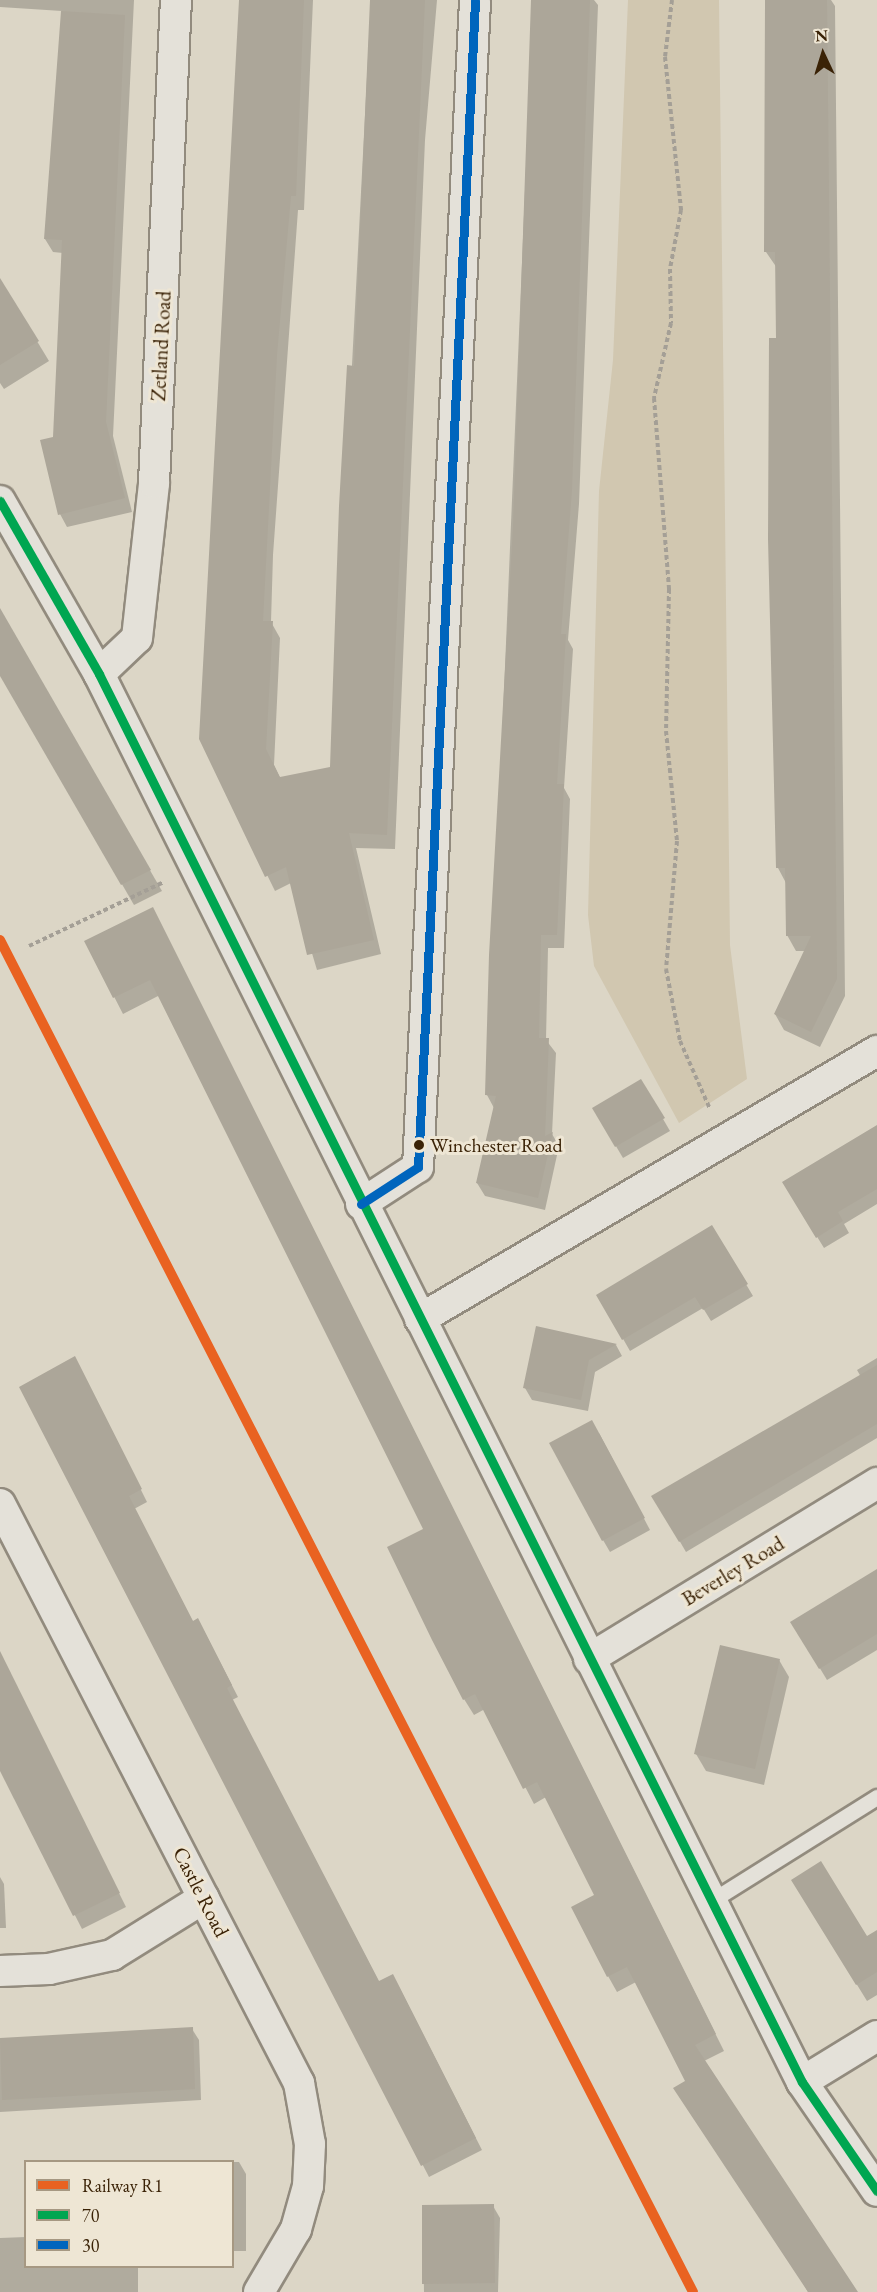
<!DOCTYPE html>
<html>
<head>
<meta charset="utf-8">
<style>
  body { margin:0 }
  #map { position:relative; width:877px; height:2292px; overflow:hidden; background:#dcd6c6; font-family:"EB Garamond",serif }
  div>[style] { position:absolute }
  [style*='--x'] { left:calc(var(--x)*1px); top:calc(var(--y)*1px); width:calc(var(--w)*1px); rotate:calc(var(--a)*1deg) }
  .green>* { inset:0; background:#d1c7b0 }
  .shadow>* { inset:0; background:#0003 }
  .building>* { inset:0; background:#aca699 }
  .path>* { height:4px; margin-top:-2px; transform-origin:0; background:repeating-linear-gradient(90deg,#a49f96 0 4.5px,transparent 0 7.5px) }
  .roads { filter:drop-shadow(2px 0 #928b7e) drop-shadow(-2px 0 #928b7e) drop-shadow(0 2px #928b7e) drop-shadow(0 -2px #928b7e) }
  .lane>* { height:15px; margin:-7.5px; padding:0 7.5px; transform-origin:7.5px; border-radius:7.5px; background:#e4e1d9 }
  .street>* { height:30px; margin:-15px; padding:0 15px; transform-origin:15px; border-radius:15px; background:#e4e1d9 }
  .bus-1>* { height:9px; margin:-4.5px; padding:0 4.5px; transform-origin:4.5px; border-radius:4.5px; background:#00a651 }
  .bus-2>* { height:9px; margin:-4.5px; padding:0 4.5px; transform-origin:4.5px; border-radius:4.5px; background:#0065bd }
  .rail-1>* { height:10px; margin:-5px; padding:0 5px; transform-origin:5px; border-radius:5px; background:#e96221 }
  .dots>* { width:16px; height:16px; translate:-50% -50%; box-sizing:border-box; border:3px solid #eee6d4; border-radius:50% }
  span { translate:-50% -50%; white-space:nowrap; text-align:center; line-height:1.15; -webkit-text-stroke:6px #eee6d4; paint-order:stroke }
  .bus-label { font-size:20px; color:#3a2206 }
  .left { translate:0 -50%; text-align:left }
  .street-label { font-size:21px; color:#3a2206 }
  .legend { position:absolute; left:24px; top:2160px; width:210px; height:108px; box-sizing:border-box; background:#eee6d4; border:2px solid #a69882; margin:0; padding:8px 10px; list-style:none; font-size:18px; color:#3a2206 }
  .legend li { display:flex; align-items:center; gap:12px; height:30px }
  .legend b { width:30px; border:2px solid #a69882 }
  .north { position:absolute; left:793px; top:24px; width:60px; height:60px; -webkit-text-stroke:4px #eee6d4; paint-order:stroke; rotate:356deg; font-size:16px; font-weight:700; line-height:24px; text-align:center; color:#3a2206 }
  .north::after { content:''; display:block; margin:auto; width:21px; height:27px; background:#3a2206; clip-path:polygon(50% 0,100% 100%,50% 72%,0 100%) }
</style>
</head>
<body>
<div id="map">
  <div class="green">
    <div style="clip-path:polygon(628px 0,719px 0,730px 945px,747px 1079px,679px 1123px,594px 966px,588px 915px,599px 491px,613px 360px)"></div>
  </div>
  <div class="shadow">
    <div style="clip-path:polygon(0 0,134px 0,113px 436px,132px 512px,67px 527px,60px 514px,54px 438px,63px 253px,53px 252px,45px 239px,62px 11px,0 7px)"></div>
    <div style="clip-path:polygon(241px 0,313px 0,304px 210px,298px 210px,273px 555px,271px 622px,280px 638px,274px 765px,280px 778px,331px 768px,371px 0,437px 0,425px 140px,395px 849px,356px 848px,381px 954px,317px 970px,291px 883px,275px 891px,200px 739px)"></div>
    <div style="clip-path:polygon(533px 0,594px 0,598px 5px,579px 504px,568px 640px,573px 649px,564px 788px,570px 799px,564px 948px,548px 948px,546px 1040px,556px 1053px,552px 1134px,559px 1146px,545px 1210px,485px 1196px,477px 1183px,494px 1108px,487px 1095px)"></div>
    <div style="clip-path:polygon(766px 0,831px 0,835px 6px,845px 996px,820px 1047px,784px 1030px,775px 1014px,805px 951px,796px 951px,787px 935px,786px 883px,778px 868px,777px 268px,766px 252px)"></div>
    <div style="clip-path:polygon(0 280px,49px 361px,4px 389px,0 383px)"></div>
    <div style="clip-path:polygon(0 611px,162px 891px,134px 905px,0 673px)"></div>
    <div style="clip-path:polygon(161px 925px,724px 2051px,704px 2061px,856px 2292px,808px 2292px,636px 1982px,617px 1992px,608px 1976px,596px 1896px,546px 1797px,534px 1804px,485px 1709px,474px 1715px,464px 1699px,425px 1530px,160px 995px,123px 1014px,86px 942px)"></div>
    <div style="clip-path:polygon(641px 1081px,670px 1131px,623px 1158px,594px 1109px)"></div>
    <div style="clip-path:polygon(877px 1127px,877px 1204px,844px 1224px,849px 1233px,824px 1248px,784px 1183px)"></div>
    <div style="clip-path:polygon(712px 1227px,753px 1296px,711px 1321px,703px 1308px,630px 1351px,598px 1295px)"></div>
    <div style="clip-path:polygon(537px 1328px,616px 1345px,622px 1356px,595px 1372px,588px 1411px,532px 1400px,525px 1388px)"></div>
    <div style="clip-path:polygon(877px 1358px,877px 1438px,686px 1552px,654px 1497px,861px 1377px,857px 1370px)"></div>
    <div style="clip-path:polygon(81px 1370px,147px 1502px,134px 1509px,193px 1622px,204px 1631px,238px 1697px,232px 1700px,379px 1982px,399px 1987px,482px 2150px,429px 2177px,21px 1388px)"></div>
    <div style="clip-path:polygon(599px 1433px,650px 1530px,610px 1552px,603px 1540px)"></div>
    <div style="clip-path:polygon(877px 1571px,877px 1650px,827px 1680px,792px 1622px)"></div>
    <div style="clip-path:polygon(0 1654px,126px 1907px,82px 1929px,0 1769px)"></div>
    <div style="clip-path:polygon(779px 1660px,789px 1677px,764px 1785px,706px 1771px,696px 1754px)"></div>
    <div style="clip-path:polygon(0 1877px,4px 1884px,6px 1928px,0 1928px)"></div>
    <div style="clip-path:polygon(803px 1897px,867px 1938px,877px 1932px,877px 1995px,867px 2001px)"></div>
    <div style="clip-path:polygon(192px 2029px,199px 2040px,201px 2100px,0 2112px,0 2039px)"></div>
    <div style="clip-path:polygon(232px 2162px,239px 2162px,246px 2174px,246px 2251px,232px 2251px)"></div>
    <div style="clip-path:polygon(493px 2206px,500px 2218px,498px 2292px,424px 2292px,423px 2207px)"></div>
    <div style="clip-path:polygon(26px 2237px,26px 2266px,138px 2266px,138px 2292px,0 2292px,0 2238px)"></div>
  </div>
  <div class="building">
    <div style="clip-path:polygon(239px 0,304px 0,296px 196px,291px 196px,277px 355px,263px 621px,273px 621px,266px 749px,280px 777px,330px 767px,339px 506px,347px 365px,354px 366px,370px 0,425px 0,387px 835px,349px 833px,374px 940px,307px 955px,286px 867px,265px 877px,199px 739px)"></div>
    <div style="clip-path:polygon(531px 0,590px 0,572px 490px,561px 634px,566px 634px,557px 784px,564px 784px,557px 935px,541px 935px,539px 1038px,549px 1038px,545px 1136px,553px 1132px,538px 1198px,476px 1183px,496px 1096px,485px 1095px,489px 955px,513px 526px)"></div>
    <div style="clip-path:polygon(765px 0,827px 0,837px 979px,811px 1032px,774px 1014px,811px 936px,786px 936px,785px 868px,776px 868px,768px 539px,769px 338px,776px 338px,775px 252px,764px 252px)"></div>
    <div style="clip-path:polygon(61px 11px,125px 15px,106px 422px,125px 498px,58px 515px,40px 440px,53px 437px,62px 240px,44px 239px)"></div>
    <div style="clip-path:polygon(0 278px,39px 341px,0 365px)"></div>
    <div style="clip-path:polygon(0 608px,151px 870px,121px 885px,0 676px)"></div>
    <div style="clip-path:polygon(153px 907px,716px 2034px,695px 2045px,858px 2292px,808px 2292px,673px 2088px,685px 2081px,627px 1967px,607px 1977px,571px 1907px,594px 1895px,537px 1782px,523px 1789px,475px 1694px,463px 1700px,432px 1640px,387px 1547px,423px 1529px,150px 980px,113px 998px,84px 941px)"></div>
    <div style="clip-path:polygon(641px 1079px,665px 1118px,615px 1147px,592px 1108px)"></div>
    <div style="clip-path:polygon(877px 1125px,877px 1189px,838px 1212px,843px 1221px,816px 1238px,782px 1182px)"></div>
    <div style="clip-path:polygon(712px 1225px,748px 1284px,703px 1310px,695px 1297px,622px 1340px,596px 1295px)"></div>
    <div style="clip-path:polygon(536px 1326px,617px 1344px,589px 1360px,581px 1400px,523px 1388px)"></div>
    <div style="clip-path:polygon(75px 1356px,142px 1489px,129px 1496px,193px 1621px,198px 1618px,232px 1685px,227px 1688px,379px 1981px,393px 1974px,476px 2138px,421px 2166px,19px 1387px)"></div>
    <div style="clip-path:polygon(877px 1365px,877px 1424px,679px 1542px,651px 1496px)"></div>
    <div style="clip-path:polygon(592px 1420px,645px 1518px,602px 1541px,549px 1443px)"></div>
    <div style="clip-path:polygon(877px 1569px,877px 1634px,819px 1669px,790px 1622px)"></div>
    <div style="clip-path:polygon(720px 1645px,780px 1659px,755px 1769px,694px 1754px)"></div>
    <div style="clip-path:polygon(0 1651px,120px 1893px,73px 1916px,0 1771px)"></div>
    <div style="clip-path:polygon(821px 1861px,867px 1936px,877px 1930px,877px 1972px,856px 1985px,791px 1880px)"></div>
    <div style="clip-path:polygon(193px 2027px,195px 2089px,2px 2100px,0 2038px)"></div>
    <div style="clip-path:polygon(494px 2204px,495px 2283px,422px 2284px,422px 2205px)"></div>
  </div>
  <div class="path">
    <div style="--x:672;--y:0;--w:57;--a:97"></div>
    <div style="--x:665;--y:57;--w:154;--a:84"></div>
    <div style="--x:681;--y:210;--w:60;--a:100.6"></div>
    <div style="--x:670;--y:269;--w:54;--a:88.9"></div>
    <div style="--x:671;--y:323;--w:77;--a:102.8"></div>
    <div style="--x:654;--y:398;--w:192;--a:85.5"></div>
    <div style="--x:669;--y:589;--w:142;--a:91.2"></div>
    <div style="--x:666;--y:731;--w:111;--a:84.3"></div>
    <div style="--x:677;--y:841;--w:128;--a:94.9"></div>
    <div style="--x:666;--y:969;--w:73;--a:79"></div>
    <div style="--x:680;--y:1041;--w:74;--a:66.2"></div>
    <div style="--x:29;--y:946;--w:149;--a:-25.4"></div>
  </div>
  <div class="roads">
    <div class="lane">
      <div style="--x:711;--y:1901;--w:196;--a:-32.1"></div>
    </div>
    <div class="street">
      <div style="--x:0;--y:501;--w:199;--a:60.2"></div>
      <div style="--x:99;--y:674;--w:1574;--a:63.47"></div>
      <div style="--x:802;--y:2082;--w:132;--a:55.5"></div>
      <div style="--x:99;--y:674;--w:52;--a:-43.5"></div>
      <div style="--x:137;--y:638;--w:156;--a:-83.7"></div>
      <div style="--x:154;--y:483;--w:484;--a:-87.4"></div>
      <div style="--x:361;--y:1204;--w:68;--a:-33"></div>
      <div style="--x:418;--y:1167;--w:1168;--a:-87.2"></div>
      <div style="--x:420;--y:1319;--w:530;--a:-30.39"></div>
      <div style="--x:0;--y:1504;--w:652;--a:62.69"></div>
      <div style="--x:299;--y:2083;--w:62;--a:79.8"></div>
      <div style="--x:310;--y:2144;--w:42;--a:92.7"></div>
      <div style="--x:308;--y:2186;--w:45;--a:105.6"></div>
      <div style="--x:296;--y:2229;--w:73;--a:120.4"></div>
      <div style="--x:589;--y:1659;--w:338;--a:-31.4"></div>
      <div style="--x:0;--y:1971;--w:49;--a:-2.3"></div>
      <div style="--x:49;--y:1969;--w:65;--a:-12.5"></div>
      <div style="--x:112;--y:1955;--w:108;--a:-31.8"></div>
      <div style="--x:802;--y:2082;--w:88;--a:-31.5"></div>
    </div>
  </div>
  <div class="bus-1">
    <div style="--x:0;--y:501;--w:199;--a:60.2"></div>
    <div style="--x:99;--y:674;--w:1574;--a:63.47"></div>
    <div style="--x:802;--y:2082;--w:132;--a:55.5"></div>
  </div>
  <div class="bus-2">
    <div style="--x:361;--y:1204;--w:68;--a:-33"></div>
    <div style="--x:418;--y:1167;--w:1168;--a:-87.2"></div>
  </div>
  <div class="rail-1">
    <div style="--x:0;--y:940;--w:1519;--a:62.86"></div>
  </div>
  <div class="dots">
    <div style="left:419px;top:1145px;background:#3a2206"></div>
  </div>
  <div class="bus-label">
    <span class="left" style="left:430px;top:1145px">Winchester Road</span>
  </div>
  <div class="street-label">
    <span style="left:161px;top:346px;rotate:-87deg">Zetland Road</span>
    <span style="left:733px;top:1571px;rotate:-31deg">Beverley Road</span>
    <span style="left:201px;top:1892px;rotate:63deg">Castle Road</span>
  </div>
  <ul class="legend">
  <li><b style="height:8px;background:#e96221"></b>Railway R1</li>
  <li><b style="height:8px;background:#00a651"></b>70</li>
  <li><b style="height:8px;background:#0065bd"></b>30</li>
  </ul>
  <div class="north">N</div>
</div>
</body>
</html>
